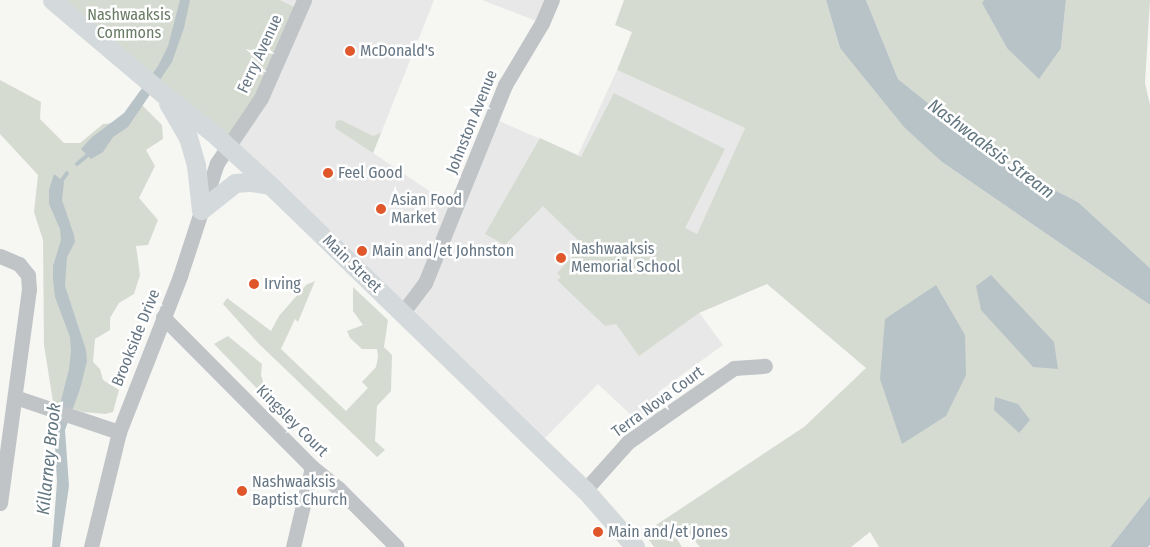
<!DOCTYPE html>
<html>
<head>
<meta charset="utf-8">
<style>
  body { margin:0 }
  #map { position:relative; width:1150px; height:547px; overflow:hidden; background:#f6f6f3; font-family:"Fira Sans Condensed",sans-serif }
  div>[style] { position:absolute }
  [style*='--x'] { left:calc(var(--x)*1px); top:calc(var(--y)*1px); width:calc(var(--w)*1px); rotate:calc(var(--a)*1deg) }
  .built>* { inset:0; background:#e7e8e7 }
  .green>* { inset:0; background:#d6dbd2 }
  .water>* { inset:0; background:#b8c3c8 }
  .stream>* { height:4px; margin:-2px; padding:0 2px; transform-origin:2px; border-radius:2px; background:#b8c3c8 }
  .minor>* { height:15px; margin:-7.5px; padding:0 7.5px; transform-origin:7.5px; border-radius:7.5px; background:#c0c4c7 }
  .major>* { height:19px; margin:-9.5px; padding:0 9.5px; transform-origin:9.5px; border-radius:9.5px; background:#d4d9dc }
  .dots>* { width:14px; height:14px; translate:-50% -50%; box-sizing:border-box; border:2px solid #fff; border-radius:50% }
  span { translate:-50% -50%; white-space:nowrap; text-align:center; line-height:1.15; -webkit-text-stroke:5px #fff; paint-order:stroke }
  .park-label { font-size:16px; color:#697b65 }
  .poi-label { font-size:16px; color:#667684 }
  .left { translate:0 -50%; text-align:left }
  .street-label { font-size:16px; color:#667684 }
  .water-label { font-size:18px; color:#627780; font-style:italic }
</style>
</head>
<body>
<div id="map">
  <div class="built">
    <div style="clip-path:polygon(280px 0,434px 0,373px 153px,456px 209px,492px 118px,578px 155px,617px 70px,745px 128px,676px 281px,723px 345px,658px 392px,659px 420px,646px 429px,598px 384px,538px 445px,228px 147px,299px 10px)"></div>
    <div style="clip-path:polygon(482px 0,552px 0,542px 23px)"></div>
  </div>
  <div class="green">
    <div style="clip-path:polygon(52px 0,280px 0,300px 10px,228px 147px)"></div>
    <div style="clip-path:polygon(624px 0,826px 0,840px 48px,942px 162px,1150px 305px,1150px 496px,1110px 547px,879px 547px,870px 532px,851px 547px,700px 547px,695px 541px,692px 543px,686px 533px,677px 539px,682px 547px,654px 547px,644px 533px,804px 427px,866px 368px,767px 284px,699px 313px,639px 356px,616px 324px,605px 326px,557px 280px,561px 277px,557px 273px,583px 245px,543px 206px,505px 245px,485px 234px,540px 138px,581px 157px,614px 93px,725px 149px,685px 228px,697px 234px,745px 128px,617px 70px,632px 32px,615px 25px)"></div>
    <div style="clip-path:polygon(866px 0,984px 0,983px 3px,1007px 48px,1061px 48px,1066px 0,1150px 0,1145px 83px,1150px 105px,1150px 268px,1078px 202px,1004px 164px,898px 79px)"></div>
    <div style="clip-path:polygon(0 80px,41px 102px,40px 119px,64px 143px,80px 143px,103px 124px,124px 122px,138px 101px,162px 125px,163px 139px,146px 150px,155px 166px,139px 198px,158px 220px,148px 245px,136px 246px,140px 275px,134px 294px,119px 303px,110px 318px,110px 330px,95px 339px,93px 362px,100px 369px,103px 380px,119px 390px,113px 412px,105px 414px,83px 412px,53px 402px,44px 345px,43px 240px,34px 212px,38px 175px,0 134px)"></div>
    <div style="clip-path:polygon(341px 120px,373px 136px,381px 133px,373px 153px,335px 128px,336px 121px)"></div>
    <div style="clip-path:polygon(315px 281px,298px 322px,295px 319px,281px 349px,346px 411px,368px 388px,362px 382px,376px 367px,378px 357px,377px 349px,362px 349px,350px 338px,347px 331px,363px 325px,353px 311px,353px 287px,388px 320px,384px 347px,392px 355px,391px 391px,377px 406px,375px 441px,385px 450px,377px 457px,259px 344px,223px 304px,227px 298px,271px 331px,279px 316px,306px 285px)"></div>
    <div style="clip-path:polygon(228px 336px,262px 364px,261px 375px,269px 401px,214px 344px)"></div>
  </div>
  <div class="water">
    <div style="clip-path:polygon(180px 0,190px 0,184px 28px,172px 62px,128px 127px,113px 137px,103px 152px,91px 159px,81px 149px,91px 138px,124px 113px,158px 66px,168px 46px)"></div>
    <div style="clip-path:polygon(826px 0,866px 0,898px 79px,1004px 164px,1078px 202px,1150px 268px,1150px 305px,942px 162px,904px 127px,840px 48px)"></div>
    <div style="clip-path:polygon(984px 0,1066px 0,1061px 48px,1039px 79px,1007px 48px,982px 3px)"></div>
    <div style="clip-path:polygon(54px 174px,64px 182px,62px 200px,74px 235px,75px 242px,67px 257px,65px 286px,86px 350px,87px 361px,80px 389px,65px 430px,69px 486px,60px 547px,52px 547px,57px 482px,54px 428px,69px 369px,71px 351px,70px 337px,55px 297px,53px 280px,53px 266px,61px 240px,60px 229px,49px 204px,49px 190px)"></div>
    <div style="clip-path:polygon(991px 275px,1054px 342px,1058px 369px,1033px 367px,981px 310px,976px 286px)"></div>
    <div style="clip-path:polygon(936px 285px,965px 335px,966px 375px,946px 416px,902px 444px,880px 379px,885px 319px)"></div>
    <div style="clip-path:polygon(995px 397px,1018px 404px,1030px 420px,1019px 433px,994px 410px)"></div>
    <div style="clip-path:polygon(1150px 496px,1150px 545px,1148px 547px,1110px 547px)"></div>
  </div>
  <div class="stream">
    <div style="--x:77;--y:164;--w:17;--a:-40"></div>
    <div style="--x:60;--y:183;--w:12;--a:-55"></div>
  </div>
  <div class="minor">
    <div style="--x:0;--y:256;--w:21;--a:23"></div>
    <div style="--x:19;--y:264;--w:14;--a:51"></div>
    <div style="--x:28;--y:275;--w:14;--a:86"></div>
    <div style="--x:29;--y:289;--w:216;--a:97.7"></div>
    <div style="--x:403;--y:312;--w:36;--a:-53"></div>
    <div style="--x:425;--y:283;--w:214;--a:-68"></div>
    <div style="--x:505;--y:85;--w:72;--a:-59.2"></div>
    <div style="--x:542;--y:23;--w:25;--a:-67"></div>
    <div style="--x:163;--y:317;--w:211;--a:45.2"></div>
    <div style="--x:312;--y:467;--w:33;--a:39"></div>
    <div style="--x:338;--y:488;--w:83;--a:45"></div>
    <div style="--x:15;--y:397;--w:110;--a:18.6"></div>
    <div style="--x:585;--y:490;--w:64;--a:-48.1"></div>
    <div style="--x:628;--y:442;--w:38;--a:-35"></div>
    <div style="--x:659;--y:420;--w:91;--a:-34.7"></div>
    <div style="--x:734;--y:368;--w:31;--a:-4"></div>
    <div style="--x:91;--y:547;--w:118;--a:-76.3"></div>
    <div style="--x:119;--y:432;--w:168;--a:-68.6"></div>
    <div style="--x:180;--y:276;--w:119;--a:-71.9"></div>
    <div style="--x:217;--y:163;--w:78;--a:-55.9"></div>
    <div style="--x:261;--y:98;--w:107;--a:-66.3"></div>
    <div style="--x:293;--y:547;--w:82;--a:-76.6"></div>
  </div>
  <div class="major">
    <div style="--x:52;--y:0;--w:144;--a:40.2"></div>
    <div style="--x:162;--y:93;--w:65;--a:38.1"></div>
    <div style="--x:213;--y:133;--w:77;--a:42.4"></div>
    <div style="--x:270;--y:185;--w:438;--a:44.1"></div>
    <div style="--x:585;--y:490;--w:76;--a:48.7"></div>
    <div style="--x:168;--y:103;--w:39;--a:60"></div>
    <div style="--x:188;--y:137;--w:29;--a:74"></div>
    <div style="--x:196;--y:165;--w:45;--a:83.7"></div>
    <div style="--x:201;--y:210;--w:43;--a:-38.5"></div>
    <div style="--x:235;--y:183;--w:16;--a:-4"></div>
    <div style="--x:251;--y:182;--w:19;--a:9"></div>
  </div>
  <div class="dots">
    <div style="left:350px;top:51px;background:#df572b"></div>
    <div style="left:328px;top:173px;background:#df572b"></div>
    <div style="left:381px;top:209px;background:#df572b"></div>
    <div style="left:362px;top:251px;background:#df572b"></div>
    <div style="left:561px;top:258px;background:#df572b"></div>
    <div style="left:254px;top:284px;background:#df572b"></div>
    <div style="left:242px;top:491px;background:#df572b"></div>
    <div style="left:598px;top:532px;background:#df572b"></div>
  </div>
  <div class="park-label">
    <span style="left:129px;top:24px">Nashwaaksis<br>Commons</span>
  </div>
  <div class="poi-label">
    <span class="left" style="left:360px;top:51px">McDonald's</span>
    <span class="left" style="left:338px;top:173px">Feel Good</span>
    <span class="left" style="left:391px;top:209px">Asian Food<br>Market</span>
    <span class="left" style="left:571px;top:258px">Nashwaaksis<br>Memorial School</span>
    <span class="left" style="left:372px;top:251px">Main and/et Johnston</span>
    <span class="left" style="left:264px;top:284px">Irving</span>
    <span class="left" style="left:252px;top:491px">Nashwaaksis<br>Baptist Church</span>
    <span class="left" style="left:608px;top:532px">Main and/et Jones</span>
  </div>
  <div class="street-label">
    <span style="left:260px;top:54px;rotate:-65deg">Ferry Avenue</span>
    <span style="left:472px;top:122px;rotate:-68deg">Johnston Avenue</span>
    <span style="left:352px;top:264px;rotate:44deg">Main Street</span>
    <span style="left:136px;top:338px;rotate:-68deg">Brookside Drive</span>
    <span style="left:658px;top:402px;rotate:-36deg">Terra Nova Court</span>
    <span style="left:292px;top:421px;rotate:45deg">Kingsley Court</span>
  </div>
  <div class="water-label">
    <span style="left:991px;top:149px;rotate:37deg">Nashwaaksis Stream</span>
    <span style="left:49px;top:459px;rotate:-84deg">Killarney Brook</span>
  </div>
</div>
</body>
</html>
